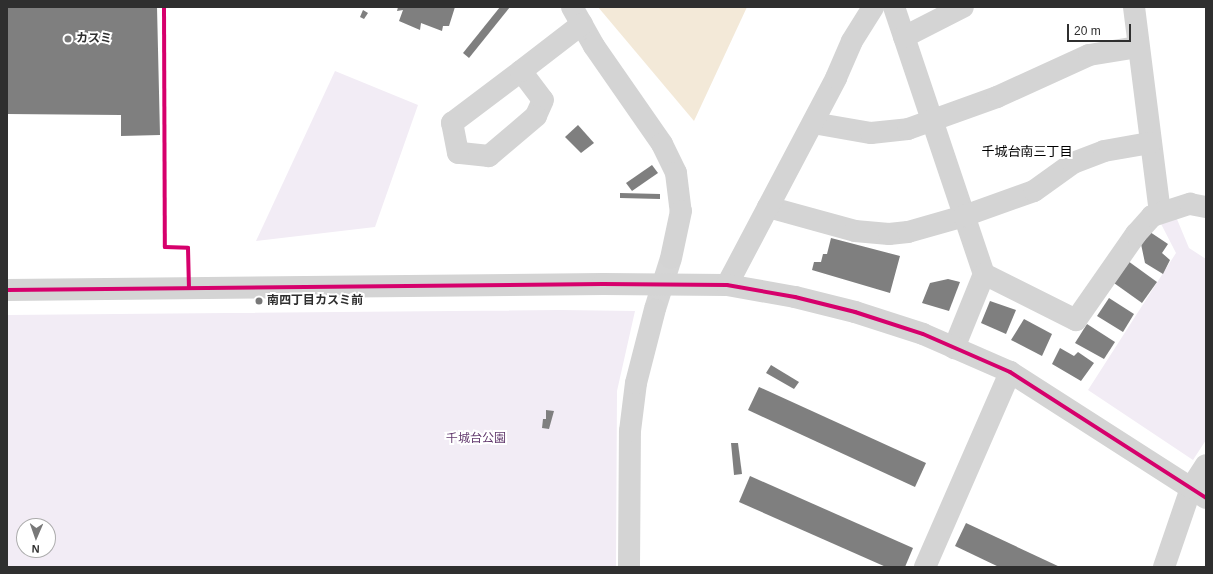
<!DOCTYPE html>
<html>
<head>
<meta charset="utf-8">
<style>
  body { margin:0 }
  #map { position:relative; width:1213px; height:574px; overflow:hidden; background:#fff; font-family:Arial,"Noto Sans JP",sans-serif }
  div>[style] { position:absolute }
  [style*='--x'] { left:calc(var(--x)*1px); top:calc(var(--y)*1px); width:calc(var(--w)*1px); rotate:calc(var(--a)*1deg) }
  .green>* { inset:0; background:#f2ecf5 }
  .water>* { inset:0; background:#f3e9d8 }
  .building>* { inset:0; background:#7f7f7f }
  .minor-tunnel>* { height:22px; margin-top:-11px; transform-origin:0; background:repeating-linear-gradient(90deg,#d5d5d5 0 22px,transparent 0 33px) }
  .minor>* { height:22px; margin:-11px; padding:0 11px; transform-origin:11px; border-radius:11px; background:#d4d4d4 }
  .cycleway>* { height:4px; margin:-2px; padding:0 2px; transform-origin:2px; border-radius:2px; background:#d6006c }
  .dots>* { width:11px; height:11px; translate:-50% -50%; box-sizing:border-box; border:2px solid #fff; border-radius:50% }
  span { translate:-50% -50%; white-space:nowrap; text-align:center; line-height:1.15; -webkit-text-stroke:4px #fff; paint-order:stroke }
  .poi-label { font-size:12px; color:#2f2f2f; font-weight:700 }
  .left { translate:0 -50%; text-align:left }
  .park-label { font-size:12px; color:#62396d }
  .neighbourhood-label { font-size:13px; color:#000 }
  .frame { position:absolute; inset:0; border:8px solid #2f2f2f; pointer-events:none }
  .north { position:absolute; left:16px; top:518px; width:40px; height:40px; box-sizing:border-box; background:#fff; border:1px solid #acacac; border-radius:50%; rotate:182deg; font-size:11px; font-weight:700; line-height:16px; text-align:center; color:#2f2f2f }
  .north::after { content:''; display:block; margin:auto; width:14px; height:18px; background:#787878; clip-path:polygon(50% 0,100% 100%,50% 72%,0 100%) }
  .scale { position:absolute; left:1067px; top:24px; width:64px; height:18px; box-sizing:border-box; border:2px solid #2f2f2f; border-top:0; padding-left:5px; font-size:12px; line-height:14px; white-space:nowrap; color:#2f2f2f; -webkit-text-stroke:3px #fff; paint-order:stroke }
</style>
</head>
<body>
<div id="map">
  <div class="green">
    <div style="clip-path:polygon(335px 71px,418px 105px,375px 227px,256px 241px)"></div>
    <div style="clip-path:polygon(1174px 212px,1189px 248px,1206px 259px,1206px 440px,1193px 460px,1088px 390px,1176px 253px,1159px 220px)"></div>
    <div style="clip-path:polygon(evenodd,560px 310px,635px 311px,617px 391px,616px 567px,7px 567px,7px 315px,560px 310px,24px 526px,48px 526px,48px 550px,24px 550px,24px 526px)"></div>
  </div>
  <div class="water">
    <div style="clip-path:polygon(598px 7px,747px 7px,694px 121px)"></div>
  </div>
  <div class="building">
    <div style="clip-path:polygon(7px 7px,157px 7px,160px 135px,121px 136px,121px 115px,7px 114px)"></div>
    <div style="clip-path:polygon(398px 7px,455px 7px,449px 26px,443px 26px,442px 31px,421px 23px,420px 30px,399px 21px,403px 10px,397px 11px)"></div>
    <div style="clip-path:polygon(500px 7px,510px 7px,469px 58px,463px 53px)"></div>
    <div style="clip-path:polygon(363px 10px,368px 13px,364px 19px,360px 17px)"></div>
    <div style="clip-path:polygon(578px 125px,594px 143px,581px 153px,565px 137px)"></div>
    <div style="clip-path:polygon(652px 165px,658px 173px,632px 191px,626px 183px)"></div>
    <div style="clip-path:polygon(620px 193px,660px 194px,660px 199px,620px 198px)"></div>
    <div style="clip-path:polygon(1150px 232px,1168px 244px,1162px 253px,1170px 260px,1163px 274px,1145px 263px,1141px 244px)"></div>
    <div style="clip-path:polygon(831px 238px,900px 256px,890px 293px,812px 270px,814px 262px,821px 262px,823px 254px,827px 254px)"></div>
    <div style="clip-path:polygon(1128px 261px,1157px 282px,1142px 303px,1114px 283px)"></div>
    <div style="clip-path:polygon(948px 279px,960px 282px,949px 311px,922px 303px,930px 283px)"></div>
    <div style="clip-path:polygon(1109px 298px,1134px 314px,1123px 332px,1097px 316px)"></div>
    <div style="clip-path:polygon(990px 301px,1016px 310px,1006px 334px,981px 323px)"></div>
    <div style="clip-path:polygon(1024px 319px,1052px 334px,1042px 356px,1011px 340px)"></div>
    <div style="clip-path:polygon(1087px 324px,1115px 342px,1104px 359px,1075px 343px)"></div>
    <div style="clip-path:polygon(1060px 348px,1074px 356px,1078px 352px,1094px 363px,1081px 381px,1052px 364px)"></div>
    <div style="clip-path:polygon(771px 365px,799px 382px,794px 389px,766px 373px)"></div>
    <div style="clip-path:polygon(759px 387px,926px 463px,915px 487px,748px 410px)"></div>
    <div style="clip-path:polygon(546px 410px,554px 411px,549px 429px,542px 428px,543px 419px,546px 419px)"></div>
    <div style="clip-path:polygon(731px 443px,738px 443px,742px 474px,734px 475px)"></div>
    <div style="clip-path:polygon(750px 476px,913px 548px,905px 567px,886px 567px,739px 502px)"></div>
    <div style="clip-path:polygon(966px 523px,1060px 567px,999px 567px,955px 546px)"></div>
  </div>
  <div class="minor-tunnel">
    <div style="--x:655;--y:309;--w:53;--a:-72.6"></div>
  </div>
  <div class="minor">
    <div style="--x:572;--y:7;--w:45;--a:60.6"></div>
    <div style="--x:594;--y:46;--w:119;--a:55.2"></div>
    <div style="--x:662;--y:144;--w:32;--a:64"></div>
    <div style="--x:676;--y:173;--w:38;--a:83"></div>
    <div style="--x:681;--y:211;--w:48;--a:102"></div>
    <div style="--x:894;--y:7;--w:282;--a:71.4"></div>
    <div style="--x:984;--y:274;--w:80;--a:112.1"></div>
    <div style="--x:1134;--y:7;--w:207;--a:82.8"></div>
    <div style="--x:904;--y:37;--w:66;--a:-27"></div>
    <div style="--x:521;--y:71;--w:36;--a:53"></div>
    <div style="--x:543;--y:100;--w:17;--a:114"></div>
    <div style="--x:536;--y:116;--w:62;--a:139.6"></div>
    <div style="--x:489;--y:156;--w:31;--a:-174"></div>
    <div style="--x:458;--y:153;--w:31;--a:-101"></div>
    <div style="--x:452;--y:123;--w:86;--a:-37"></div>
    <div style="--x:521;--y:71;--w:77;--a:-37.6"></div>
    <div style="--x:813;--y:123;--w:59;--a:9.8"></div>
    <div style="--x:871;--y:133;--w:37;--a:-6"></div>
    <div style="--x:908;--y:129;--w:95;--a:-19.8"></div>
    <div style="--x:997;--y:97;--w:101;--a:-24.5"></div>
    <div style="--x:1089;--y:55;--w:50;--a:-9.3"></div>
    <div style="--x:768;--y:207;--w:90;--a:15.4"></div>
    <div style="--x:855;--y:231;--w:34;--a:5"></div>
    <div style="--x:889;--y:234;--w:19;--a:-6"></div>
    <div style="--x:908;--y:232;--w:58;--a:-15.9"></div>
    <div style="--x:964;--y:216;--w:74;--a:-19.7"></div>
    <div style="--x:1034;--y:191;--w:48;--a:-35.7"></div>
    <div style="--x:1073;--y:163;--w:33;--a:-21"></div>
    <div style="--x:1104;--y:151;--w:47;--a:-9.9"></div>
    <div style="--x:984;--y:274;--w:103;--a:26.6"></div>
    <div style="--x:1076;--y:320;--w:105;--a:-55.1"></div>
    <div style="--x:1136;--y:234;--w:24;--a:-48"></div>
    <div style="--x:1152;--y:216;--w:40;--a:-18"></div>
    <div style="--x:1190;--y:204;--w:16;--a:11"></div>
    <div style="--x:727;--y:285;--w:234;--a:-62.2"></div>
    <div style="--x:836;--y:78;--w:40;--a:-66.6"></div>
    <div style="--x:852;--y:41;--w:40;--a:-58"></div>
    <div style="--x:7;--y:290;--w:596;--a:-0.58"></div>
    <div style="--x:603;--y:284;--w:124;--a:0.5"></div>
    <div style="--x:727;--y:285;--w:69;--a:10"></div>
    <div style="--x:795;--y:297;--w:62;--a:14"></div>
    <div style="--x:855;--y:312;--w:71;--a:17.9"></div>
    <div style="--x:923;--y:334;--w:95;--a:23.6"></div>
    <div style="--x:1010;--y:372;--w:233;--a:32.7"></div>
    <div style="--x:629;--y:567;--w:136;--a:-89.6"></div>
    <div style="--x:630;--y:431;--w:48;--a:-82.9"></div>
    <div style="--x:636;--y:383;--w:76;--a:-75.6"></div>
    <div style="--x:925;--y:567;--w:213;--a:-66.4"></div>
    <div style="--x:1164;--y:567;--w:83;--a:-71.1"></div>
    <div style="--x:1191;--y:488;--w:27;--a:-57"></div>
  </div>
  <div class="cycleway">
    <div style="--x:164;--y:7;--w:240;--a:89.8"></div>
    <div style="--x:165;--y:247;--w:23;--a:2"></div>
    <div style="--x:188;--y:248;--w:40;--a:88.6"></div>
    <div style="--x:7;--y:290;--w:596;--a:-0.58"></div>
    <div style="--x:603;--y:284;--w:124;--a:0.5"></div>
    <div style="--x:727;--y:285;--w:69;--a:10"></div>
    <div style="--x:795;--y:297;--w:62;--a:14"></div>
    <div style="--x:855;--y:312;--w:71;--a:17.9"></div>
    <div style="--x:923;--y:334;--w:95;--a:23.6"></div>
    <div style="--x:1010;--y:372;--w:233;--a:32.7"></div>
  </div>
  <div class="dots">
    <div style="left:68px;top:39px;background:#787878"></div>
    <div style="left:259px;top:301px;background:#787878"></div>
  </div>
  <div class="poi-label">
    <span class="left" style="left:76px;top:39px">カスミ</span>
    <span class="left" style="left:267px;top:301px">南四丁目カスミ前</span>
  </div>
  <div class="park-label">
    <span style="left:476px;top:439px">千城台公園</span>
  </div>
  <div class="neighbourhood-label">
    <span style="left:1027px;top:152px">千城台南三丁目</span>
  </div>
  <div class="frame"></div>
  <div class="north">N</div>
  <div class="scale">20 m</div>
</div>
</body>
</html>
